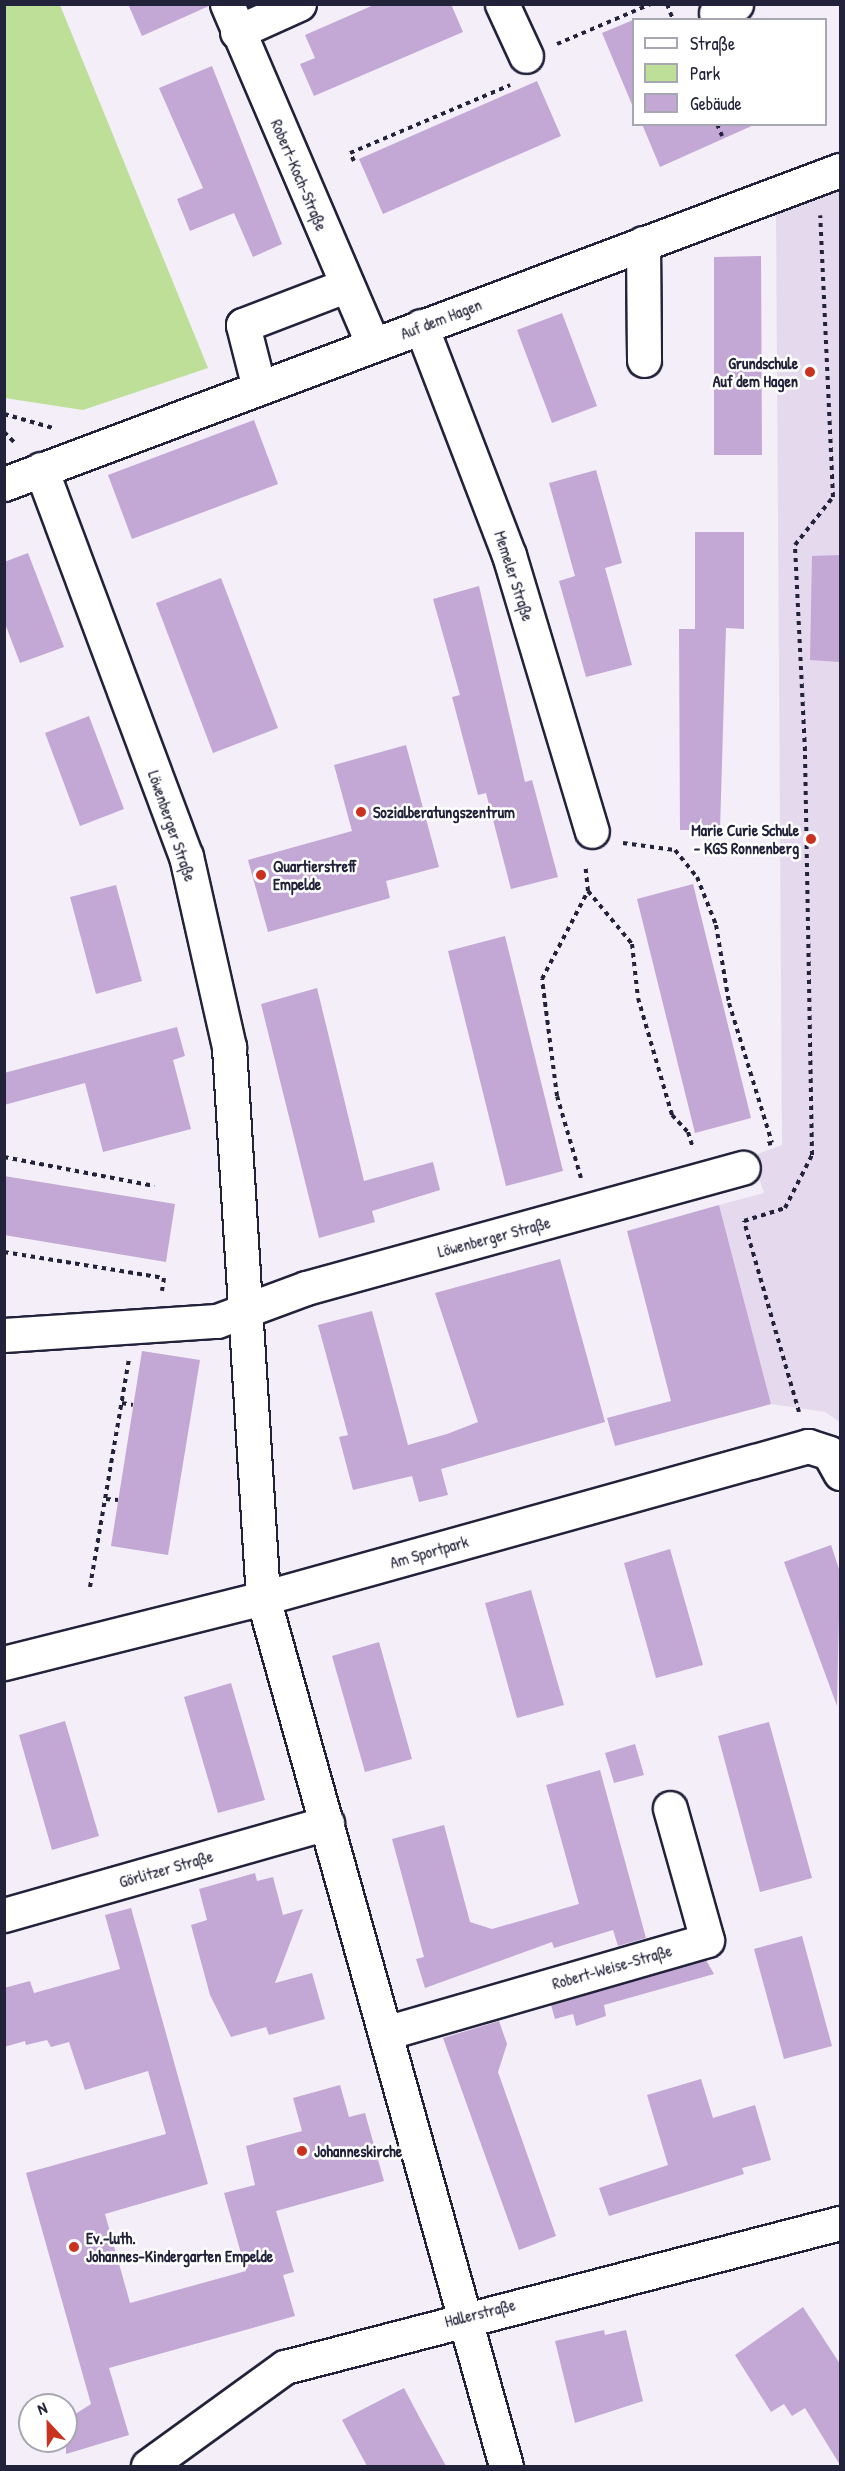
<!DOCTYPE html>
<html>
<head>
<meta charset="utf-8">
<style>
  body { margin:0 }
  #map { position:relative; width:845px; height:2471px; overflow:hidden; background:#f3eef7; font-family:"Patrick Hand",sans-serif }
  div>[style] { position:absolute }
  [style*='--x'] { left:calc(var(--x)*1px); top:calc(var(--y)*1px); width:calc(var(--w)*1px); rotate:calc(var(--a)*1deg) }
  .built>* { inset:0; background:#e5d9ed }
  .green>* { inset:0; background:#bddf98 }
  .building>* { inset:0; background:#c3a8d6 }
  .path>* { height:4px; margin-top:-2px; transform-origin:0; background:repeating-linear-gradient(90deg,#22223b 0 4.5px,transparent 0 9px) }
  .roads { filter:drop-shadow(2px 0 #22223b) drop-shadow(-2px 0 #22223b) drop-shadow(0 2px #22223b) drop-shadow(0 -2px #22223b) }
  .minor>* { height:33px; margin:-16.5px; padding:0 16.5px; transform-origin:16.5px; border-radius:16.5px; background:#fff }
  .dots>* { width:16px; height:16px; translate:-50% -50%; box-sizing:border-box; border:3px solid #fff; border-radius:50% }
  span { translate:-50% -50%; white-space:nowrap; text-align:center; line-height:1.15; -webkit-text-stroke:5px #fff; paint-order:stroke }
  .street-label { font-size:16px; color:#22223b }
  .poi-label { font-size:16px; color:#22223b; font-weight:700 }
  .right { translate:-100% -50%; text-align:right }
  .left { translate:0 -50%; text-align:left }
  .frame { position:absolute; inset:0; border:6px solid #22223b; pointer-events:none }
  .legend { position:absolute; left:632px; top:18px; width:195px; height:108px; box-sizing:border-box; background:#fff; border:2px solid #a7a7b1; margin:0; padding:8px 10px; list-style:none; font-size:18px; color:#22223b }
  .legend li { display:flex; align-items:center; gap:12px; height:30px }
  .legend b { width:30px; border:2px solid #a7a7b1 }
  .north { position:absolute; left:18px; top:2393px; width:60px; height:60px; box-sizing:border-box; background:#fff; border:2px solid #a7a7b1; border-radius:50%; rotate:338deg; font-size:16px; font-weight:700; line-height:24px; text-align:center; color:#22223b }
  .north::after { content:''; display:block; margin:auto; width:21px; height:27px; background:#c8321e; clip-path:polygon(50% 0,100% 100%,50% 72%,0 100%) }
</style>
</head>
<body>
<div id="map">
  <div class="built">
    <div style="clip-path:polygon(840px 187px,840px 1422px,825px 1412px,771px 1404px,719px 1205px,764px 1193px,752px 1156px,782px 1145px,776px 211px)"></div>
  </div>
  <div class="green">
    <div style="clip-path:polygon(4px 5px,60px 5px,208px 368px,83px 410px,5px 398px)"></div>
  </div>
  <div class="building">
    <div style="clip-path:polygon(128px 4px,209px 4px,209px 6px,142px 36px)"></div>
    <div style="clip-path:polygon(376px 4px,451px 4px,463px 32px,314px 96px,300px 64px,315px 58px,305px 35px)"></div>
    <div style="clip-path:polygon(633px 20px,633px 107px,602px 33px)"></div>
    <div style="clip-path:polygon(212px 66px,282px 244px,253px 257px,234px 213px,190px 231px,177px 199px,203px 188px,159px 88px)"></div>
    <div style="clip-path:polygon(537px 81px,561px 136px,383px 214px,359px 159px)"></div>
    <div style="clip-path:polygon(642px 124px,756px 124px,660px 167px)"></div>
    <div style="clip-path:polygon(761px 256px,762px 455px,714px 455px,714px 257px)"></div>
    <div style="clip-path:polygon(562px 313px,597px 406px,552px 423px,517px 330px)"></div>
    <div style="clip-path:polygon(254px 420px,278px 484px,132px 539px,108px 475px)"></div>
    <div style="clip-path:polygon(596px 470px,622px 563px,605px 568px,632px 665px,586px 677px,559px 581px,575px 576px,549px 483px)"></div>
    <div style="clip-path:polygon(695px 532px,744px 532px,744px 629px,726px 628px,720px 830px,680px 830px,679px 629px,695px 629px)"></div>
    <div style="clip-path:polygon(28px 553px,64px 647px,20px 663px,4px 621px,4px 562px)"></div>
    <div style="clip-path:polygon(840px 555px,840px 662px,810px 660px,812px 556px)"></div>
    <div style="clip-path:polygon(221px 578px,278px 728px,213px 753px,156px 603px)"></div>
    <div style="clip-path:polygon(479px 586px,525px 782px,532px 780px,558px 877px,511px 889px,486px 793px,478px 795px,452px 697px,460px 695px,433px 599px)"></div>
    <div style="clip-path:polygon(89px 716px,124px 809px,80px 826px,45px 733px)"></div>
    <div style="clip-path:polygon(406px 745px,439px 867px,386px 881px,390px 898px,268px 932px,248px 860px,352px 831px,334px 765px)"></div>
    <div style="clip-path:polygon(693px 884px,751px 1118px,695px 1133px,637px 899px)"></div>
    <div style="clip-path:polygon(116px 885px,142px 981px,96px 994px,70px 897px)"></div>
    <div style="clip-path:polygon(505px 936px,563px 1171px,506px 1186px,448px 951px)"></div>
    <div style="clip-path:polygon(317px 988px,364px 1181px,433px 1162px,440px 1190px,372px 1211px,375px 1222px,319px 1238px,261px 1004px)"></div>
    <div style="clip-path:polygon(177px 1027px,185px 1056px,173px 1060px,191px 1129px,103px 1152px,85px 1083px,4px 1105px,4px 1073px)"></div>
    <div style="clip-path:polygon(4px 1176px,175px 1204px,166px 1262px,4px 1235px)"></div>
    <div style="clip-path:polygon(719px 1205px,771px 1404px,615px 1446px,607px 1418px,671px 1401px,627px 1231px)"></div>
    <div style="clip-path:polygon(560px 1259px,605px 1422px,441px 1469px,448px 1495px,419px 1502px,412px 1476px,353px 1490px,339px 1437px,348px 1435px,318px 1325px,372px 1311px,408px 1445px,447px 1434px,478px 1422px,435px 1293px)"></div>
    <div style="clip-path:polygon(142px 1351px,200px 1360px,168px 1555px,111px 1546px)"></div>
    <div style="clip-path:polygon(831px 1545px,840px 1572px,837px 1706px,784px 1562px)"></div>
    <div style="clip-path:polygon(670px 1549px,703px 1665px,656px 1678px,624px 1563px)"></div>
    <div style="clip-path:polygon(531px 1590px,564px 1705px,517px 1718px,485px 1603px)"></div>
    <div style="clip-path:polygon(379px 1642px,412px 1759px,365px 1772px,332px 1656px)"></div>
    <div style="clip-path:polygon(231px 1683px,265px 1800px,218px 1813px,184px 1697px)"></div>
    <div style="clip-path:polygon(65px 1721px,99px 1836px,52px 1850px,19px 1735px)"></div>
    <div style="clip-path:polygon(769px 1722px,812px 1878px,760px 1892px,718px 1736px)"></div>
    <div style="clip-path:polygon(635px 1744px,644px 1775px,614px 1783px,605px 1753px)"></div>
    <div style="clip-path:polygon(600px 1770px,646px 1938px,618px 1946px,613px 1930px,554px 1948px,552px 1942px,425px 1988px,416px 1959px,424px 1957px,392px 1839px,444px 1825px,470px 1922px,492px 1929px,579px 1904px,546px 1785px)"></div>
    <div style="clip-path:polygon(255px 1873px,257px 1881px,273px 1877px,283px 1915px,303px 1909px,275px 1983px,312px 1973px,325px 2019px,269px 2035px,266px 2027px,231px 2037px,210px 1995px,191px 1925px,207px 1920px,199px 1889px)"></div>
    <div style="clip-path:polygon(131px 1908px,208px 2184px,105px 2214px,130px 2303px,246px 2271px,224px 2193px,255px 2185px,246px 2146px,302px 2131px,293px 2098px,340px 2085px,349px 2117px,365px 2113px,384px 2181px,276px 2211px,294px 2272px,283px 2275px,295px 2316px,109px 2368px,129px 2435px,66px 2454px,66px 2420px,91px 2404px,26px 2173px,166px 2134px,148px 2071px,85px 2090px,69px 2042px,51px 2047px,47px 2040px,26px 2045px,25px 2041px,4px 2047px,4px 1988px,30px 1981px,34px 1993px,120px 1969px,105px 1915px)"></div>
    <div style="clip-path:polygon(802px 1936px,832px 2046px,784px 2059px,754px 1949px)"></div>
    <div style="clip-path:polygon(706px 1960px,714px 1974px,604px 2005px,606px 2016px,576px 2026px,573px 2014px,555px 2019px,551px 2005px)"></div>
    <div style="clip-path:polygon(499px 2021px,507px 2044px,498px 2072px,556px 2236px,519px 2250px,443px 2038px)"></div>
    <div style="clip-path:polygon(701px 2079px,713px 2118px,755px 2105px,771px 2160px,742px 2168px,744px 2174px,609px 2216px,599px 2188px,668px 2165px,647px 2095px)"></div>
    <div style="clip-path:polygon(803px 2307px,840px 2364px,840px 2465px,805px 2408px,792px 2416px,784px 2404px,771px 2412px,735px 2355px)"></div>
    <div style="clip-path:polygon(604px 2330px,605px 2335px,626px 2330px,643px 2401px,575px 2423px,555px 2341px)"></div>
    <div style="clip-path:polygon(404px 2388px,423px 2424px,446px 2466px,367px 2466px,342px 2420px)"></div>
  </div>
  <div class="path">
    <div style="--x:667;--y:4;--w:17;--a:69"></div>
    <div style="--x:557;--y:44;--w:102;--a:-23.1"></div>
    <div style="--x:717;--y:124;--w:13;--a:67"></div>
    <div style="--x:354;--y:161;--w:9;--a:-117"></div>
    <div style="--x:350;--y:153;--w:174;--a:-23"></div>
    <div style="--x:4;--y:414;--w:51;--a:15.9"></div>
    <div style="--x:4;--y:432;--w:16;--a:45"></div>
    <div style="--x:623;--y:843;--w:52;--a:7.7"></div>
    <div style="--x:675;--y:850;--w:35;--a:51"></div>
    <div style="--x:697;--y:877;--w:52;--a:68.4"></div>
    <div style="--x:716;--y:925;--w:79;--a:80.5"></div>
    <div style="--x:729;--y:1003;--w:146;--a:72.9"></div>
    <div style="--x:772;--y:1143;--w:6;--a:171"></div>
    <div style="--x:588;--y:891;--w:69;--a:50.3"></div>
    <div style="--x:632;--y:944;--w:54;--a:83.7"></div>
    <div style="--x:638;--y:998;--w:122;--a:73.8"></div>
    <div style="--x:672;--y:1115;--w:23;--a:47"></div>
    <div style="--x:688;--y:1132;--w:17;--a:73"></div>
    <div style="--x:4;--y:1157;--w:153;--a:10.9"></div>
    <div style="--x:581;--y:1178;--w:85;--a:-106.3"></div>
    <div style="--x:557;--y:1096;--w:118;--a:-97.3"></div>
    <div style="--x:542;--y:979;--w:99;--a:-62.4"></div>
    <div style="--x:588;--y:891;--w:27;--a:-96"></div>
    <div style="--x:4;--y:1252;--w:162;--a:9.2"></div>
    <div style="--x:164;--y:1278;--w:13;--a:99"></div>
    <div style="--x:122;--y:1403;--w:11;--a:10"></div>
    <div style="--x:799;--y:1412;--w:199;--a:-106.1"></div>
    <div style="--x:744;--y:1221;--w:43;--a:-17.6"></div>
    <div style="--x:785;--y:1208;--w:59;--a:-63"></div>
    <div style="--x:812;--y:1155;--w:404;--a:-91"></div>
    <div style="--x:805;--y:751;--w:206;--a:-92.8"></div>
    <div style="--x:795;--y:545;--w:61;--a:-51.6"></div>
    <div style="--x:833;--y:497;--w:282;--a:-92.6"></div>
    <div style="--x:106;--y:1499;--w:12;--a:5"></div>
    <div style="--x:90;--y:1587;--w:231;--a:-80.3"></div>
  </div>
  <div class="roads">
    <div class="minor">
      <div style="--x:227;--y:4;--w:371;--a:66.8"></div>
      <div style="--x:502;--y:4;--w:57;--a:65.2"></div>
      <div style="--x:716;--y:13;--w:22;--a:-24"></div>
      <div style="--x:237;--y:32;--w:68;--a:-24.3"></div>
      <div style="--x:643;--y:243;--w:117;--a:89.5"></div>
      <div style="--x:421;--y:326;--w:245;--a:69"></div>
      <div style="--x:509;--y:555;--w:288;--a:73.3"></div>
      <div style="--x:259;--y:388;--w:65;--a:-104.3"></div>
      <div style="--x:243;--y:325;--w:111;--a:-21"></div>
      <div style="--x:41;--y:469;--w:413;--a:69.5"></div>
      <div style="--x:186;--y:856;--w:196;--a:77.3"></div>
      <div style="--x:229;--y:1047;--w:552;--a:86.47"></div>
      <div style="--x:263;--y:1598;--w:901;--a:74.36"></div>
      <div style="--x:4;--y:484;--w:893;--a:-20.59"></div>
      <div style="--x:4;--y:1335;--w:213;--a:-3.8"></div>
      <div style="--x:217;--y:1321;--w:95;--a:-20.3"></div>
      <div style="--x:306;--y:1288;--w:453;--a:-15.4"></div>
      <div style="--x:4;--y:1663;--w:267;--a:-14.1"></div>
      <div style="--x:263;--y:1598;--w:566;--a:-15.58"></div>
      <div style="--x:808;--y:1446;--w:22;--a:18"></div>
      <div style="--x:829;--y:1453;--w:23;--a:61"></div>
      <div style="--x:4;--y:1915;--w:336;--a:-15.9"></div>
      <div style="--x:385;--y:2033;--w:335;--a:-16.1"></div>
      <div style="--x:707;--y:1940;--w:137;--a:-105.7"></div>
      <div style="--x:148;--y:2466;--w:169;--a:-35.9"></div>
      <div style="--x:285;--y:2367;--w:573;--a:-14.55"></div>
    </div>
  </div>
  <div class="dots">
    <div style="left:810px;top:372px;background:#c8321e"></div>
    <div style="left:361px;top:812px;background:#c8321e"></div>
    <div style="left:811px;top:839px;background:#c8321e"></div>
    <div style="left:261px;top:875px;background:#c8321e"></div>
    <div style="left:302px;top:2151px;background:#c8321e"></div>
    <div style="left:74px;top:2247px;background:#c8321e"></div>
  </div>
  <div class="street-label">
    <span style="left:299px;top:175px;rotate:67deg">Robert-Koch-Straße</span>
    <span style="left:441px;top:319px;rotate:-21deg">Auf dem Hagen</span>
    <span style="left:514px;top:576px;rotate:72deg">Memeler Straße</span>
    <span style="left:172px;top:826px;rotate:71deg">Löwenberger Straße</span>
    <span style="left:494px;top:1237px;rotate:-15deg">Löwenberger Straße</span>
    <span style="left:429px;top:1552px;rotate:-16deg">Am Sportpark</span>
    <span style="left:166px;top:1869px;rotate:-16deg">Görlitzer Straße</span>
    <span style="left:612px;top:1967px;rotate:-16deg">Robert-Weise-Straße</span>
    <span style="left:480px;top:2313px;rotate:-14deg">Hallerstraße</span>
  </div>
  <div class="poi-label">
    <span class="right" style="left:798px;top:372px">Grundschule<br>Auf dem Hagen</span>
    <span class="left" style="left:373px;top:812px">Sozialberatungszentrum</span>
    <span class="right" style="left:799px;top:839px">Marie Curie Schule<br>- KGS Ronnenberg</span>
    <span class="left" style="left:273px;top:875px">Quartierstreff<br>Empelde</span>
    <span class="left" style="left:314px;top:2151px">Johanneskirche</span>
    <span class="left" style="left:86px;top:2247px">Ev.-luth.<br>Johannes-Kindergarten Empelde</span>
  </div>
  <div class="frame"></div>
  <ul class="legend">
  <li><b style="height:8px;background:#fff"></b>Straße</li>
  <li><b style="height:16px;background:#bddf98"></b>Park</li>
  <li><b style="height:16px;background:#c3a8d6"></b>Gebäude</li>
  </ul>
  <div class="north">N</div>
</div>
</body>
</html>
